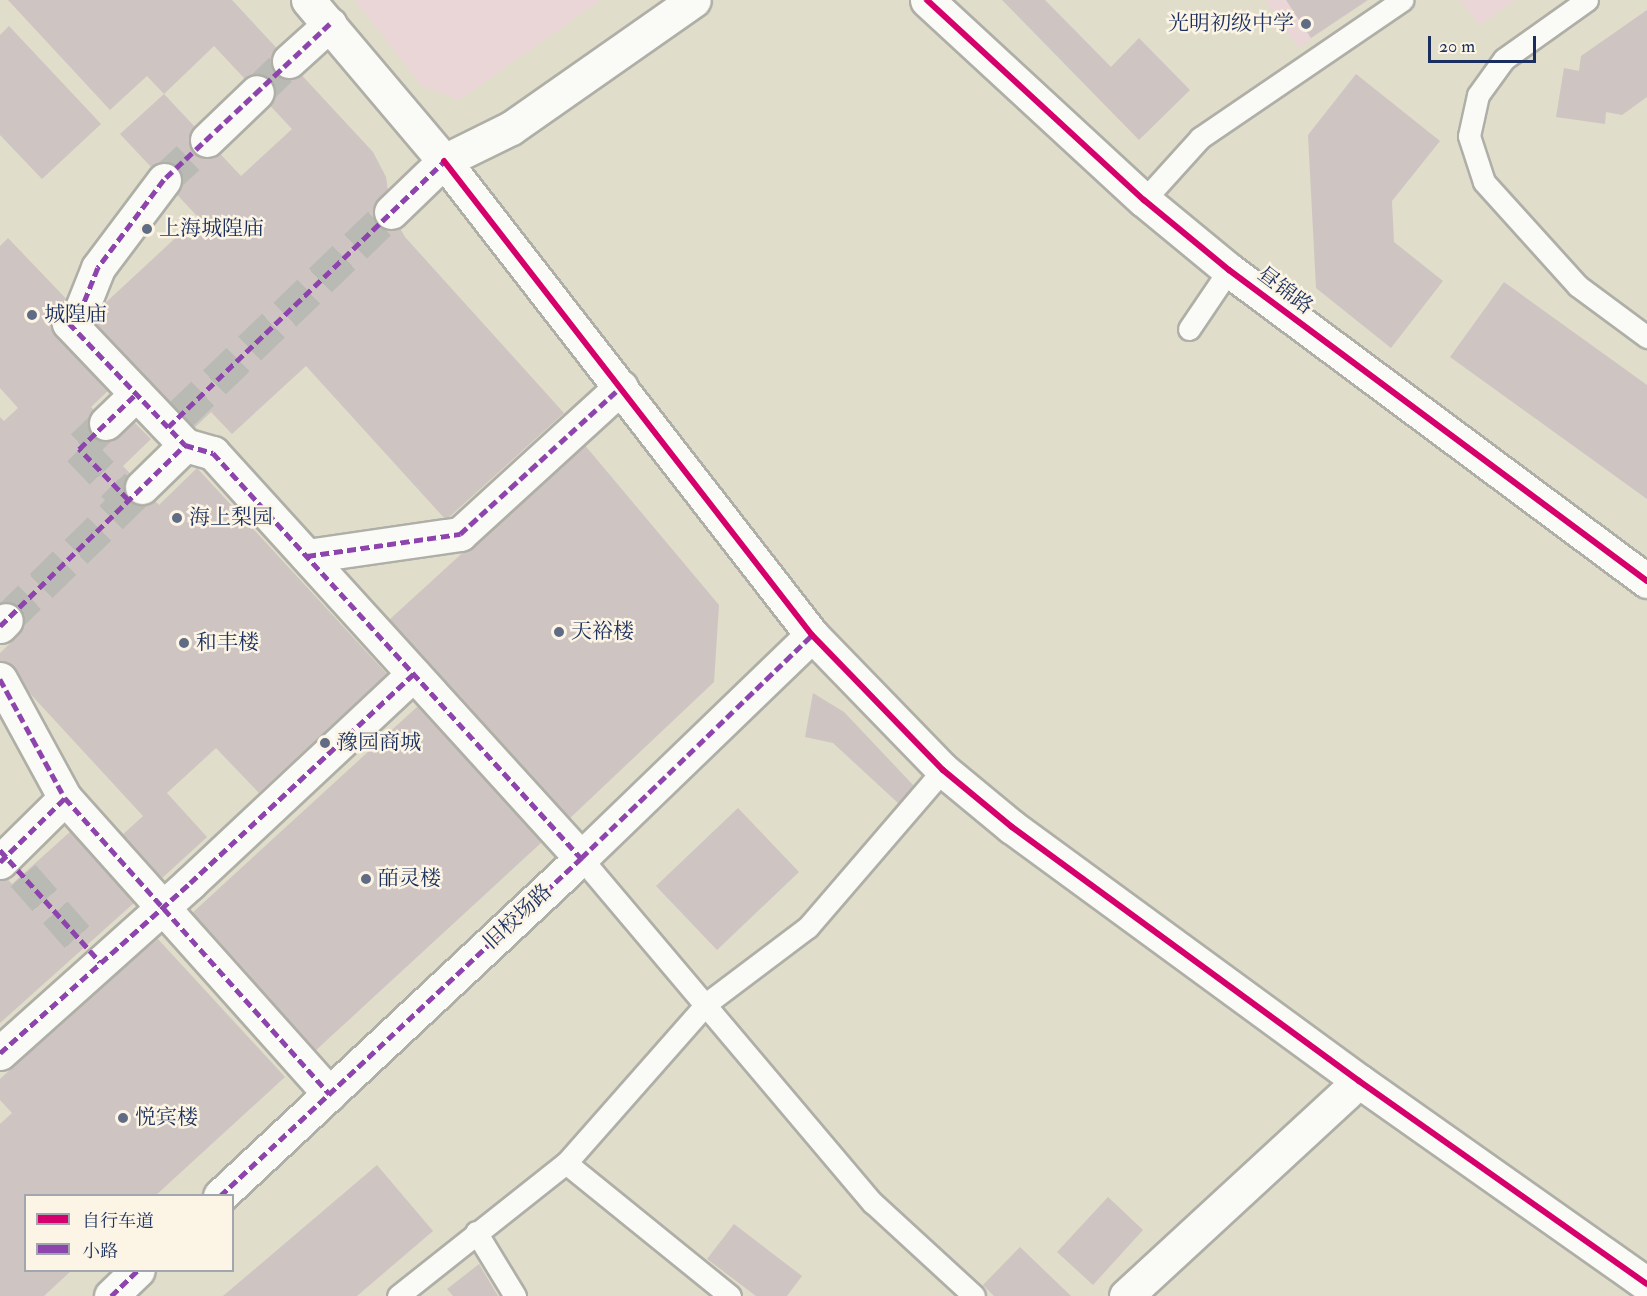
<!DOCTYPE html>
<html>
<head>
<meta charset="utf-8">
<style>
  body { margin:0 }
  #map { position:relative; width:1647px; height:1296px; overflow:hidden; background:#e0ddca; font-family:"IM FELL Double Pica","Noto Serif SC",serif }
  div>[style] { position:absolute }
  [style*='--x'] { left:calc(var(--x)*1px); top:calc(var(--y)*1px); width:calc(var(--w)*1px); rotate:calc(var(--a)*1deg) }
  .built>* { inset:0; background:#ead5d7 }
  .building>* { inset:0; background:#cec4c2 }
  .street-tunnel>* { height:33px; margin-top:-16.5px; transform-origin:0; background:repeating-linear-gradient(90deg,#b9bab4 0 33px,transparent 0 49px) }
  .roads { filter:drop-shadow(2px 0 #afafa7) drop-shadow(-2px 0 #afafa7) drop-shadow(0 2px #afafa7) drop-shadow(0 -2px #afafa7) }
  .lane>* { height:21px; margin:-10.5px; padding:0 10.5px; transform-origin:10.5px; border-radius:10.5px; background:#fafaf7 }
  .street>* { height:33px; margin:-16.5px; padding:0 16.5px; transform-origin:16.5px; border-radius:16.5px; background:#fafaf7 }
  .quiet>* { height:4.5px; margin-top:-2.25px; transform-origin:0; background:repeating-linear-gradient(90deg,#8e44ad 0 9px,transparent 0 13.5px) }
  .cycleway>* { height:6px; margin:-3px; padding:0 3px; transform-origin:3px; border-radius:3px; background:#d6006c }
  .dots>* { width:16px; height:16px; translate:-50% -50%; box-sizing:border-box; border:3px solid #fcf5e5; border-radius:50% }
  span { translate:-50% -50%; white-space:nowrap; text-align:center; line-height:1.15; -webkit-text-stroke:5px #fcf5e5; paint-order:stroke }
  .poi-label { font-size:21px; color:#1b2f5e }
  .right { translate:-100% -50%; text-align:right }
  .left { translate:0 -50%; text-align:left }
  .street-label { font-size:21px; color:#1b2f5e }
  .legend { position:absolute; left:24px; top:1194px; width:210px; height:78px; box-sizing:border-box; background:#fcf5e5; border:2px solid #a2a6af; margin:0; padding:8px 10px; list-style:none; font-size:18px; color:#1b2f5e }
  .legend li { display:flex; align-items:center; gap:12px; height:30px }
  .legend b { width:30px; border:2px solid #a2a6af }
  .scale { position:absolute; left:1428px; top:36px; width:108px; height:27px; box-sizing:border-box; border:3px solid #1b2f5e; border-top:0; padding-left:8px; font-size:18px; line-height:21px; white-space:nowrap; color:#1b2f5e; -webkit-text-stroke:4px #fcf5e5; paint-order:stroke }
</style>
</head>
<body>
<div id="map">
  <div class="built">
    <div style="clip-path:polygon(355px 0,600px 0,459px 100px,421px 85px)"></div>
    <div style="clip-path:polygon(1265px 0,1363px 0,1299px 48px)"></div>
    <div style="clip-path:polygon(1460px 0,1515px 0,1479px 25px)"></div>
  </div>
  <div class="building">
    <div style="clip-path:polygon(8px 0,232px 0,373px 152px,386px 177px,391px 212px,405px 237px,564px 413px,446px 520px,306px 366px,232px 434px,211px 412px,192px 430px,87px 320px,198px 217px,120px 134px,164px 94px,241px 176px,292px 129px,214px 46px,164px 94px,147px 76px,110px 110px)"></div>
    <div style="clip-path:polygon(1002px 0,1045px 0,1111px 67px,1139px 38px,1190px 90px,1139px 140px)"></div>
    <div style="clip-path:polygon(1286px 0,1368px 0,1311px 38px)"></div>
    <div style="clip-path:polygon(1647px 10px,1647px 97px,1622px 115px,1606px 112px,1605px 124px,1556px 117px,1564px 68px,1579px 71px,1581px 56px)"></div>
    <div style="clip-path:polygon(9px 26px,101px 124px,42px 179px,0 135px,0 35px)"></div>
    <div style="clip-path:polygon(1356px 74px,1440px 141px,1392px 201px,1394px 242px,1443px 281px,1391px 348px,1316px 288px,1308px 135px)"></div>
    <div style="clip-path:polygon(8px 238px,73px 306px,113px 386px,91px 407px,118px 435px,133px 421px,151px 439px,123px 466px,159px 505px,197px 468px,387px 674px,259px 793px,216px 748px,167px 793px,207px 837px,160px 880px,120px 837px,143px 816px,0 661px,0 653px,20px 634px,0 615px,0 417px,4px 421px,18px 408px,0 388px,0 246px)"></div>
    <div style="clip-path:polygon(1504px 282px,1647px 385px,1647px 499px,1450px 357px)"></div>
    <div style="clip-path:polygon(583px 443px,719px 605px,714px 682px,569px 819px,389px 620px)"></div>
    <div style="clip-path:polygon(813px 693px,844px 712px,915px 787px,898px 803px,833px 743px,805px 737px)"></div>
    <div style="clip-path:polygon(418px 706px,542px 842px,314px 1052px,190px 915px)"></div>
    <div style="clip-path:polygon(738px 808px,799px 872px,717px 950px,656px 886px)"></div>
    <div style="clip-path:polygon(71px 831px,135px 902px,0 1023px,0 871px,12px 884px)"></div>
    <div style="clip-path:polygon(157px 938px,285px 1077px,155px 1196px,26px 1196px,26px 1270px,72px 1270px,44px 1296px,0 1296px,0 1124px,12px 1113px,0 1100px,0 1079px)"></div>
    <div style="clip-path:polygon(377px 1165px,433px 1231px,357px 1296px,223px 1296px)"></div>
    <div style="clip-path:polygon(1108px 1197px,1143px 1230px,1093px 1285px,1057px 1252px)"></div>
    <div style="clip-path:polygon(734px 1224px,802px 1276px,787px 1296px,756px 1296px,707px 1259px)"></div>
    <div style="clip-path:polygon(1020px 1247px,1071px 1296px,994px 1296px,983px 1285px)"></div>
    <div style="clip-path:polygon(479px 1264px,498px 1296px,453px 1296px,447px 1289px)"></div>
  </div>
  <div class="street-tunnel">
    <div style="--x:257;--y:92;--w:45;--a:-44.1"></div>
    <div style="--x:164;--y:180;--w:59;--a:-42.9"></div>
    <div style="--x:179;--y:416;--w:294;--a:-43.9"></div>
    <div style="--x:106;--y:423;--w:37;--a:136"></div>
    <div style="--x:79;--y:449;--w:71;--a:46.1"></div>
    <div style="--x:6;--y:620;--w:190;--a:-44.4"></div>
    <div style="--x:23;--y:875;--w:96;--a:48.8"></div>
  </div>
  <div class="roads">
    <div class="lane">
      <div style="--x:1587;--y:0;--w:102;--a:144.6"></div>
      <div style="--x:1504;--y:59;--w:44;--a:125.8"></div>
      <div style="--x:1478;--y:95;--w:42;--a:102.4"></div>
      <div style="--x:1469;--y:136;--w:48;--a:71.9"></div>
      <div style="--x:1484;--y:182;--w:140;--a:47.9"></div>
      <div style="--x:1578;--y:286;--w:86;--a:36.5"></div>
      <div style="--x:1144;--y:200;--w:84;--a:-47.9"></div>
      <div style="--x:1200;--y:138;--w:245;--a:-34.3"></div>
      <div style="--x:1189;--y:329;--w:71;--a:-55.9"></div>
      <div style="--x:581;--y:858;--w:452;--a:49.8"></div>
      <div style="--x:873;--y:1203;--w:137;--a:42.6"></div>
      <div style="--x:566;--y:1163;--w:211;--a:39"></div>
      <div style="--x:476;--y:1232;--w:75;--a:58.6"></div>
      <div style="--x:398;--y:1296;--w:214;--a:-38.4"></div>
      <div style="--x:566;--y:1163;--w:213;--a:-48.6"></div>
      <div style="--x:707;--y:1003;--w:126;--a:-37"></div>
      <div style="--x:808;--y:927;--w:207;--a:-49.3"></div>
    </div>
    <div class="street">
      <div style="--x:308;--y:0;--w:211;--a:49.8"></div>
      <div style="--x:444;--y:161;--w:600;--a:52.18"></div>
      <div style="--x:812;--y:635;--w:188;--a:45.9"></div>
      <div style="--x:943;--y:770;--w:89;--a:39.6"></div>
      <div style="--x:1012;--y:827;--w:430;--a:36.2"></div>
      <div style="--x:1359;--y:1081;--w:352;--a:35.2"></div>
      <div style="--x:927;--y:0;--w:295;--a:42.7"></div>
      <div style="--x:1144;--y:200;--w:110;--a:39.5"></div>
      <div style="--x:1229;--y:270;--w:521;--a:36.65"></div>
      <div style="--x:289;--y:61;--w:55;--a:-42.1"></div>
      <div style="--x:207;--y:140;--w:69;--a:-43.8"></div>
      <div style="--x:164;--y:180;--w:110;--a:126.9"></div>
      <div style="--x:98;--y:268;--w:48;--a:111.8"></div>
      <div style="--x:80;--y:313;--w:15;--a:138"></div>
      <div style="--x:69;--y:323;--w:168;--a:46.4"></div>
      <div style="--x:185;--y:445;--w:29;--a:16"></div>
      <div style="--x:213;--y:453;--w:547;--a:47.74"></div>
      <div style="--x:391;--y:212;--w:74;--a:-43.9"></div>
      <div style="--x:444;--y:161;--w:75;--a:-26.2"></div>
      <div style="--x:511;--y:128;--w:223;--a:-35"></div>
      <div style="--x:106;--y:423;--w:42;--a:-44"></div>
      <div style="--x:142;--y:487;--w:60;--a:-44.3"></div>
      <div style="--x:307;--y:556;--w:155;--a:-8.2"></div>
      <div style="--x:460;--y:534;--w:218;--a:-42.4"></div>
      <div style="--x:0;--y:626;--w:8;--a:-45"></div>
      <div style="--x:0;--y:679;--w:136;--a:61.4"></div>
      <div style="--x:65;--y:798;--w:397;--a:48.2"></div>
      <div style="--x:0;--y:862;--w:91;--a:-44.6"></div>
      <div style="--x:0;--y:1053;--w:255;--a:-41.8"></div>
      <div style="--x:190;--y:883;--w:306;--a:-43.1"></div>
      <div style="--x:220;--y:1196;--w:495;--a:-43.1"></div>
      <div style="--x:581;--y:858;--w:321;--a:-44"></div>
      <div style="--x:111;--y:1296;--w:37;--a:-44"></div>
      <div style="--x:1126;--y:1296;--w:317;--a:-42.7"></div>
    </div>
  </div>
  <div class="quiet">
    <div style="--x:330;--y:24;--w:228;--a:136.8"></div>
    <div style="--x:164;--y:180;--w:110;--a:126.9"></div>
    <div style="--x:98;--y:268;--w:48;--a:111.8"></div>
    <div style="--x:80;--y:313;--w:15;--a:138"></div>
    <div style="--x:69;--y:323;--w:168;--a:46.4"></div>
    <div style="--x:185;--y:445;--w:29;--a:16"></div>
    <div style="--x:213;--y:453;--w:547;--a:47.74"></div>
    <div style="--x:168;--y:427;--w:383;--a:-43.9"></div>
    <div style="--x:128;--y:500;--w:71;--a:-133.9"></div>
    <div style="--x:79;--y:449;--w:79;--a:-44"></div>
    <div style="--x:307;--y:556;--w:155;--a:-8.2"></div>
    <div style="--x:460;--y:534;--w:218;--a:-42.4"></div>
    <div style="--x:0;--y:626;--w:259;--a:-44.4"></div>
    <div style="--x:0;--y:679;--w:136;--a:61.4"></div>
    <div style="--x:65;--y:798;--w:397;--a:48.2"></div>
    <div style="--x:0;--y:850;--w:150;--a:48.2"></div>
    <div style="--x:0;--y:862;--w:91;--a:-44.6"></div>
    <div style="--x:0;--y:1053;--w:255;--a:-41.8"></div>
    <div style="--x:190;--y:883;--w:306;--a:-43.1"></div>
    <div style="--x:220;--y:1196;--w:495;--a:-43.1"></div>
    <div style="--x:581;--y:858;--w:321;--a:-44"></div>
    <div style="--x:111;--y:1296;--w:37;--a:-44"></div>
  </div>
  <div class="cycleway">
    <div style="--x:927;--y:0;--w:295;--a:42.7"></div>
    <div style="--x:1144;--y:200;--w:110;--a:39.5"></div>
    <div style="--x:1229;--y:270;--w:521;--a:36.65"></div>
    <div style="--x:444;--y:161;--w:600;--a:52.18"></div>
    <div style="--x:812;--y:635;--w:188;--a:45.9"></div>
    <div style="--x:943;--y:770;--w:89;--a:39.6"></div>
    <div style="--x:1012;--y:827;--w:430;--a:36.2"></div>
    <div style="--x:1359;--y:1081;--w:352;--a:35.2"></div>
  </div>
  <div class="dots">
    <div style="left:1306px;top:24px;background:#606c84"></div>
    <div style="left:147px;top:229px;background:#606c84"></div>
    <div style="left:32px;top:315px;background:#606c84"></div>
    <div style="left:177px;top:518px;background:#606c84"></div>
    <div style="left:559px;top:632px;background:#606c84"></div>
    <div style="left:184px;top:643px;background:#606c84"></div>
    <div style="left:325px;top:743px;background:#606c84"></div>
    <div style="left:366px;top:879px;background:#606c84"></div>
    <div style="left:123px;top:1118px;background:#606c84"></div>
  </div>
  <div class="poi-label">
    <span class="right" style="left:1294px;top:24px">光明初级中学</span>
    <span class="left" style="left:159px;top:229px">上海城隍庙</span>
    <span class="left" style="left:44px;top:315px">城隍庙</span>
    <span class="left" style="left:189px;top:518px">海上梨园</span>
    <span class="left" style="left:571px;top:632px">天裕楼</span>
    <span class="left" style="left:196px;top:643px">和丰楼</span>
    <span class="left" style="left:337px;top:743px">豫园商城</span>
    <span class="left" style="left:378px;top:879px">皕灵楼</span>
    <span class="left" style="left:135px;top:1118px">悦宾楼</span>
  </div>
  <div class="street-label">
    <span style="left:1285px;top:291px;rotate:37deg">昼锦路</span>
    <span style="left:518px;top:917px;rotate:-43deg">旧校场路</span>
  </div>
  <ul class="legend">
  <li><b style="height:8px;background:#d6006c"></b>自行车道</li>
  <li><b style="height:8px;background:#8e44ad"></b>小路</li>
  </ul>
  <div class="scale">20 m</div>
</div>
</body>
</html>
